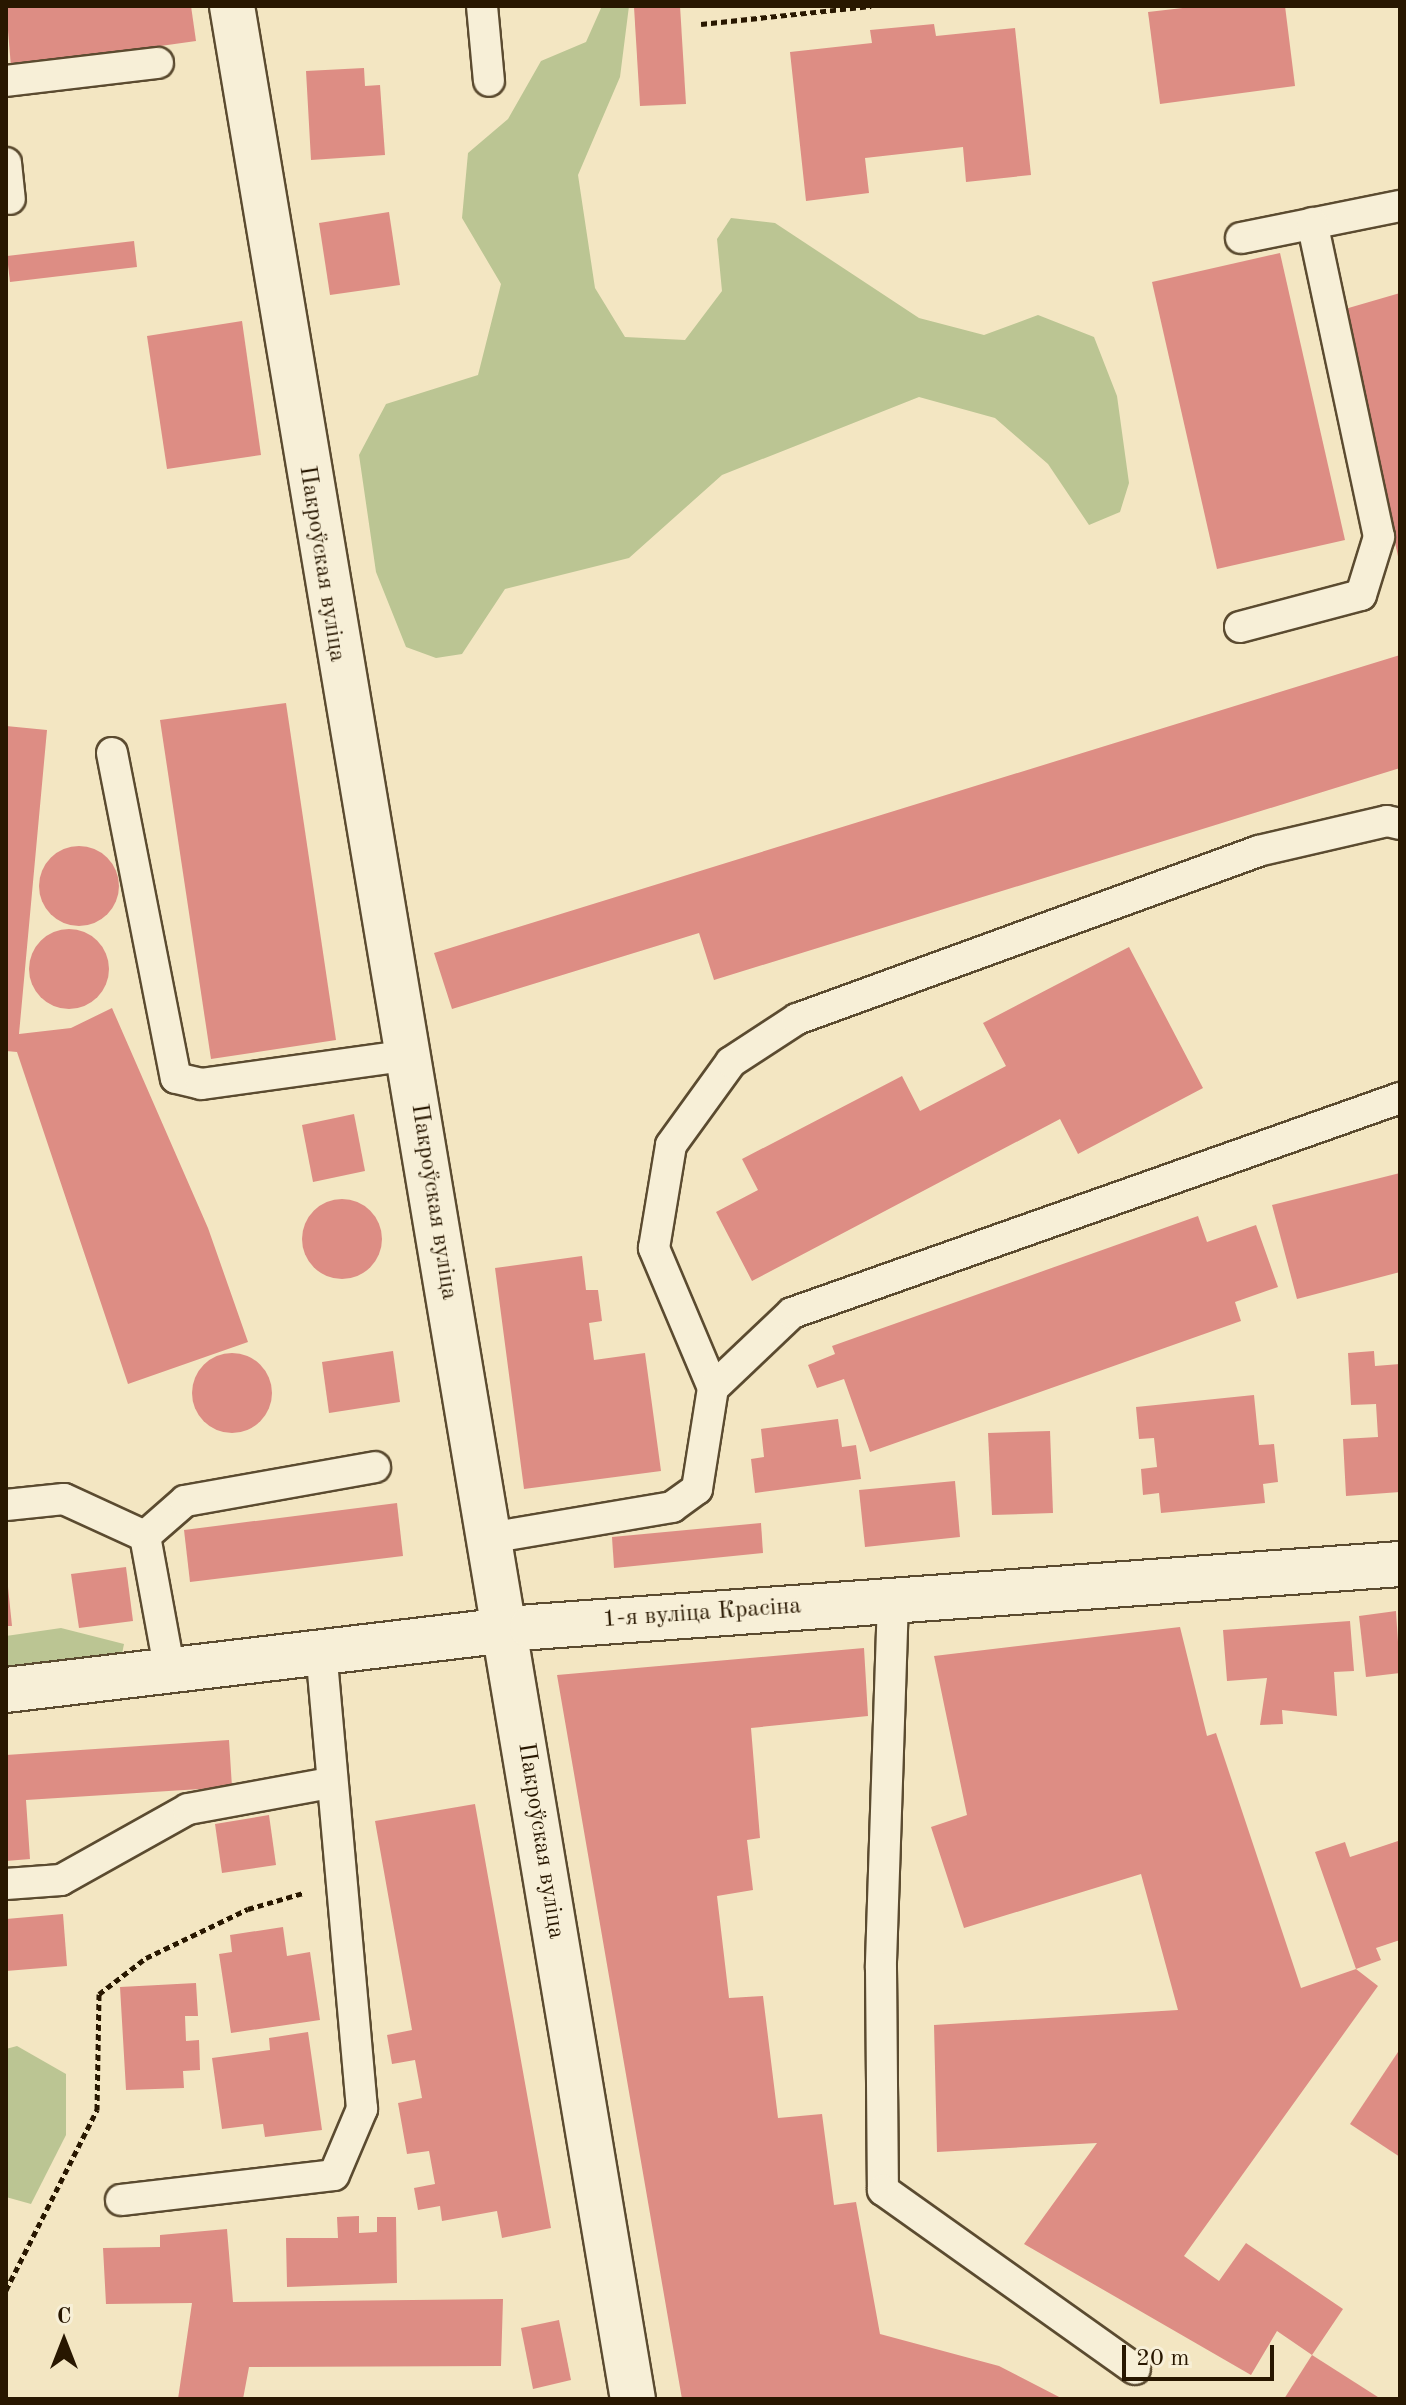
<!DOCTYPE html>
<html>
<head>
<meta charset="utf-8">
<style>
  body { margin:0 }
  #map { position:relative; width:1406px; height:2405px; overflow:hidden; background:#f3e6c2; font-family:"Old Standard TT",serif }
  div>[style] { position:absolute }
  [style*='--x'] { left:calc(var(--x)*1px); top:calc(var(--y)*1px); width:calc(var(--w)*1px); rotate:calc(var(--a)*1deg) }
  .green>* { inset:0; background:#bbc593 }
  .building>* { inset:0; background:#dd8d84 }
  .round { border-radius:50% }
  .path>* { height:5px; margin-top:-2.5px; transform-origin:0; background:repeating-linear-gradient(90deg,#281700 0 6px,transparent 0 10px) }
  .roads { filter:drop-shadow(2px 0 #5b4b30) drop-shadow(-2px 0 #5b4b30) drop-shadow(0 2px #5b4b30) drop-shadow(0 -2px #5b4b30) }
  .service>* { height:30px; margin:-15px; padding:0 15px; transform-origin:15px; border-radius:15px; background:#f7efd7 }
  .minor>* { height:44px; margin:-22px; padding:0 22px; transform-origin:22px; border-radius:22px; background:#f7efd7 }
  span { translate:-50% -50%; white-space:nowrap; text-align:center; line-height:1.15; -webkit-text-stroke:6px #f7efd7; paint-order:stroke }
  .street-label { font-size:24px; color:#281700 }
  .frame { position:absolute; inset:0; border:8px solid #281700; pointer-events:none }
  .north { position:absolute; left:24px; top:2301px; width:80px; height:80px; -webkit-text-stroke:6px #f7efd7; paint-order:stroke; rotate:0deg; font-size:22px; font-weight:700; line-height:32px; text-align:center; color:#281700 }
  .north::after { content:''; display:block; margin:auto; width:28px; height:36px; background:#281700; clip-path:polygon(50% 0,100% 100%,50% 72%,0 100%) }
  .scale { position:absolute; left:1122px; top:2345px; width:152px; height:36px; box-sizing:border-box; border:4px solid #281700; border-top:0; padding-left:10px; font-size:24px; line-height:28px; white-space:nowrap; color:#281700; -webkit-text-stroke:6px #f7efd7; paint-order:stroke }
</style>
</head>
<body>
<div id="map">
  <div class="green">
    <div style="clip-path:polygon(602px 6px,629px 6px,620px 77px,578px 175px,595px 288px,625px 337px,685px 340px,722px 291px,717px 239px,731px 218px,775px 223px,919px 318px,984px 335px,1038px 315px,1094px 337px,1117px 396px,1129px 483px,1120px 512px,1089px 525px,1048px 464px,995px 418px,919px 397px,722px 475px,629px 558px,505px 589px,462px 654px,436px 658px,406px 647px,376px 572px,359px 455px,386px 404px,478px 375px,501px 284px,462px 218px,468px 153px,508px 119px,541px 61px,586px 42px)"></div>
    <div style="clip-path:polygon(61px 1628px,124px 1644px,118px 1674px,6px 1680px,6px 1636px)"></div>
    <div style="clip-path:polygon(17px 2046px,66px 2074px,66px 2135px,31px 2204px,6px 2197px,6px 2049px)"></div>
  </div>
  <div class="building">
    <div style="clip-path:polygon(6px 6px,191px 6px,196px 41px,11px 67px)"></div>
    <div style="clip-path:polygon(680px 6px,686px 104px,640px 106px,634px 7px)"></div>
    <div style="clip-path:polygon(1200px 6px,1285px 6px,1295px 86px,1160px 104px,1148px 12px)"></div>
    <div style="clip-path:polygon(934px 24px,936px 36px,1015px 28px,1031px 175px,966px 182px,963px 147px,865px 158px,869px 193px,806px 201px,790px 52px,872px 43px,870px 30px)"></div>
    <div style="clip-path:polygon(364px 68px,365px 86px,380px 85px,385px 155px,311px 160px,306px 71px)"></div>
    <div style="clip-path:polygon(389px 212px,400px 285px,330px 295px,319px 223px)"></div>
    <div style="clip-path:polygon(134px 241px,137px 267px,10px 282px,7px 256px)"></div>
    <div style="clip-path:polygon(1280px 253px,1345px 540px,1217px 569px,1152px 282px)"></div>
    <div style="clip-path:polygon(1400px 293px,1400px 561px,1399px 561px,1345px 309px)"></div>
    <div style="clip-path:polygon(242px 321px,261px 455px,167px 469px,147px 336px)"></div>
    <div style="clip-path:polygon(1400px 655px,1400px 768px,714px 980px,699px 933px,452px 1009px,434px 953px)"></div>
    <div style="clip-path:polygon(286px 703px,336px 1040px,211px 1059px,160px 720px)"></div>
    <div style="clip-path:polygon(6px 726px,47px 730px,19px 1034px,71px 1028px,112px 1008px,208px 1228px,248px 1342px,128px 1384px,17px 1052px,6px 1051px)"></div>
    <div class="round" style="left:39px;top:846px;width:80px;height:80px"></div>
    <div class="round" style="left:29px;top:929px;width:80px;height:80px"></div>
    <div style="clip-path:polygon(1129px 947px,1203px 1088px,1078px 1154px,1060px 1119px,752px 1281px,716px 1212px,758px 1190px,742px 1159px,902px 1076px,920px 1111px,1006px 1066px,983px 1023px)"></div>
    <div style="clip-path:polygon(354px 1114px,365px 1171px,313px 1182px,302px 1125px)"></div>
    <div style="clip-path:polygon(1400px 1173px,1400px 1272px,1297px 1299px,1272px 1205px)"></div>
    <div class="round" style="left:302px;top:1199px;width:80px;height:80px"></div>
    <div style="clip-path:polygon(1198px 1216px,1207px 1242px,1256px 1225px,1278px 1287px,1235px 1302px,1241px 1321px,870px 1452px,844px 1379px,817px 1388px,808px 1365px,835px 1354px,832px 1346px)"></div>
    <div style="clip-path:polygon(582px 1256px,586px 1290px,598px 1290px,602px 1321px,589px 1323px,594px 1360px,645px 1353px,661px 1471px,524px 1489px,495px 1268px)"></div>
    <div style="clip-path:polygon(393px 1351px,400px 1402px,329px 1413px,322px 1362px)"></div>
    <div style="clip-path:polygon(1374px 1351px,1375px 1366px,1400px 1364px,1400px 1492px,1346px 1496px,1343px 1439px,1378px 1437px,1376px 1404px,1351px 1405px,1348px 1353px)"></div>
    <div class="round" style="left:192px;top:1353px;width:80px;height:80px"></div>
    <div style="clip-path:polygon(1254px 1395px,1259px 1445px,1274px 1444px,1278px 1482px,1263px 1484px,1265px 1503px,1161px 1513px,1159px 1493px,1143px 1495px,1141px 1469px,1157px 1467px,1154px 1438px,1139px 1439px,1136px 1407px)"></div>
    <div style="clip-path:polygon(838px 1419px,842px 1447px,856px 1445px,861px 1479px,755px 1493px,751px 1459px,764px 1457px,761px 1429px)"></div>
    <div style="clip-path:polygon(1050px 1431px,1053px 1513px,992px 1515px,988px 1433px)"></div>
    <div style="clip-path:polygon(955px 1481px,960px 1537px,865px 1547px,859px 1490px)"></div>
    <div style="clip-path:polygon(397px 1503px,403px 1556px,190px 1582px,184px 1530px)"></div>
    <div style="clip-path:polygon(761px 1523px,763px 1553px,614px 1568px,612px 1537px)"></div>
    <div style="clip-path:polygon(126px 1567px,133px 1621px,79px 1628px,71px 1574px)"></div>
    <div style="clip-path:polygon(8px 1587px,12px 1626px,6px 1626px,6px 1588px)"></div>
    <div style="clip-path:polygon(1396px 1611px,1400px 1673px,1366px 1677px,1359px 1616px)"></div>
    <div style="clip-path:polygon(1350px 1621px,1354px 1671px,1334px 1672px,1337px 1716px,1282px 1710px,1283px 1724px,1260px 1725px,1267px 1678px,1227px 1681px,1223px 1630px)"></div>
    <div style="clip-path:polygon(1180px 1627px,1207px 1736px,1216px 1733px,1301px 1988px,1356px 1969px,1378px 1986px,1184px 2256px,1219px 2281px,1246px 2243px,1343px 2309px,1312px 2355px,1277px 2331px,1251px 2375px,1024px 2244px,1097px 2143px,937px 2152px,934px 2025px,1178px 2010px,1141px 1874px,964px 1928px,931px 1827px,967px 1815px,934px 1656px)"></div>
    <div style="clip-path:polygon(864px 1648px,868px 1716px,751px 1728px,760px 1838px,747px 1840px,753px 1890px,717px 1896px,729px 1998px,763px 1996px,778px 2118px,822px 2114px,834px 2205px,856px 2202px,880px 2334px,999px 2366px,1063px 2399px,682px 2399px,557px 1675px)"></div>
    <div style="clip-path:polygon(229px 1740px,232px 1787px,26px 1800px,30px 1859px,6px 1861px,6px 1755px)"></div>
    <div style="clip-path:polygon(475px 1804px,551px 2228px,502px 2238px,497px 2211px,442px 2221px,440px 2206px,418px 2210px,414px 2188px,435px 2184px,429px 2151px,407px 2154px,398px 2103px,422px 2098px,415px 2060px,392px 2064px,387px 2035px,412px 2030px,375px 1821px)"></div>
    <div style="clip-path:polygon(269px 1815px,276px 1865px,222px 1873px,215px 1824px)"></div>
    <div style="clip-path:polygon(1398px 1841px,1400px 1940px,1376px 1948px,1381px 1960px,1356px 1969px,1315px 1852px,1345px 1842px,1350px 1857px)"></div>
    <div style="clip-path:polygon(63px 1914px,67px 1966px,6px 1971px,6px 1919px)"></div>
    <div style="clip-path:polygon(283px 1927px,287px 1956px,310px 1952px,320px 2020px,231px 2033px,219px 1954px,232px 1952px,230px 1935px)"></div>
    <div style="clip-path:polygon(196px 1983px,198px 2016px,185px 2016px,186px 2041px,199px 2040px,200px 2070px,183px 2071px,184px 2088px,126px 2090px,120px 1987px)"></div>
    <div style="clip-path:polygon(308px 2032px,322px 2130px,265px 2137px,263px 2124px,222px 2129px,212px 2058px,270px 2050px,269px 2038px)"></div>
    <div style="clip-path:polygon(1400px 2049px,1400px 2157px,1350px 2124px)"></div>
    <div style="clip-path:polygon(359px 2216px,359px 2233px,377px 2232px,377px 2217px,396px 2217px,397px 2283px,287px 2287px,286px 2238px,338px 2238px,337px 2217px)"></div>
    <div style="clip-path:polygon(227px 2229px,233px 2302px,503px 2299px,501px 2366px,249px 2367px,243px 2399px,178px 2399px,192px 2303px,106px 2304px,103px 2248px,160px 2247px,160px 2235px)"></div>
    <div style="clip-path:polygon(559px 2320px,571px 2380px,533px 2389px,521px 2328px)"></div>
    <div style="clip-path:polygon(1312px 2355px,1381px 2399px,1284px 2399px)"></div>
  </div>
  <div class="path">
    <div style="--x:701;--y:24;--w:171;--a:-6"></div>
    <div style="--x:6;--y:2290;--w:202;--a:-63.2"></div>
    <div style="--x:97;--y:2110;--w:116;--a:-89"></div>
    <div style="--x:99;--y:1994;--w:59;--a:-37.5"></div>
    <div style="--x:146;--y:1958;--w:113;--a:-25.7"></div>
    <div style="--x:248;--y:1909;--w:57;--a:-16.2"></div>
  </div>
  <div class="roads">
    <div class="service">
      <div style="--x:482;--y:6;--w:75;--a:84.7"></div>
      <div style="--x:6;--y:81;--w:153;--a:-6.8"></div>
      <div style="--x:6;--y:163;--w:36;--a:84"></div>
      <div style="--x:1241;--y:238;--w:162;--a:-11.4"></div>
      <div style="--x:1240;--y:627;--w:125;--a:-14.8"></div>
      <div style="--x:1361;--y:595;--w:61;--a:-72.8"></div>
      <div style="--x:1379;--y:537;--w:321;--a:-102"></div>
      <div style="--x:112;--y:753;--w:331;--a:78.9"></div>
      <div style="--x:176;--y:1078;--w:26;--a:13"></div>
      <div style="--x:201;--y:1084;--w:210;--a:-7.9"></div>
      <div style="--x:713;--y:1388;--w:152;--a:-112.9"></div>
      <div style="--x:654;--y:1248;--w:104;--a:-80.6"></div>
      <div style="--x:671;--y:1145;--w:102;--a:-54.1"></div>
      <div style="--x:731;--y:1062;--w:79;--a:-33.1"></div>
      <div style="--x:797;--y:1019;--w:491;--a:-20"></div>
      <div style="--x:1258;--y:851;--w:132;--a:-13.1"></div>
      <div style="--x:1387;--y:821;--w:13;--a:13"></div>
      <div style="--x:6;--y:1505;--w:58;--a:-5.9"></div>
      <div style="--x:64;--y:1499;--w:89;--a:24.6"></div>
      <div style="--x:145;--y:1536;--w:138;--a:79.6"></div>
      <div style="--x:145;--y:1536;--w:53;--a:-41.2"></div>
      <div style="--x:185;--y:1501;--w:193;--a:-10.1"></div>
      <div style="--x:489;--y:1538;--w:186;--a:-9.6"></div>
      <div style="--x:672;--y:1507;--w:31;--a:-36"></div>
      <div style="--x:697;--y:1489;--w:102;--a:-81"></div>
      <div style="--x:713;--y:1388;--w:109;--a:-43.5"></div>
      <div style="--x:792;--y:1313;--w:645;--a:-19.47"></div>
      <div style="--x:893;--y:1600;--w:368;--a:91.9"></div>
      <div style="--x:881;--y:1968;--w:222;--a:89.5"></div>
      <div style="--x:883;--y:2190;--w:309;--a:35.4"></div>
      <div style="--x:6;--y:1884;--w:55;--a:-4.2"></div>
      <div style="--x:61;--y:1880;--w:145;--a:-29.2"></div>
      <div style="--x:188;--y:1809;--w:143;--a:-10.4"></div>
      <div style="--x:121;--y:2200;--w:214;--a:-6.7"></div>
      <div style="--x:334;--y:2175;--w:72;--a:-67"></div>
      <div style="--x:362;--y:2109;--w:459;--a:-95.1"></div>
    </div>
    <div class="minor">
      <div style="--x:232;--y:6;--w:2426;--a:80.49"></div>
      <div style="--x:6;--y:1690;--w:530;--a:-6.83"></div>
      <div style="--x:532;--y:1627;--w:870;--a:-4.15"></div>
    </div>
  </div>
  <div class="street-label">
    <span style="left:321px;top:564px;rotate:81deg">Пакроўская вуліца</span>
    <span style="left:433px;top:1202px;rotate:81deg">Пакроўская вуліца</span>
    <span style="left:702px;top:1614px;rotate:-4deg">1-я вуліца Красіна</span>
    <span style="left:540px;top:1841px;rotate:81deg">Пакроўская вуліца</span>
  </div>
  <div class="frame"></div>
  <div class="north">С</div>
  <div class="scale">20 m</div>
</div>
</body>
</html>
